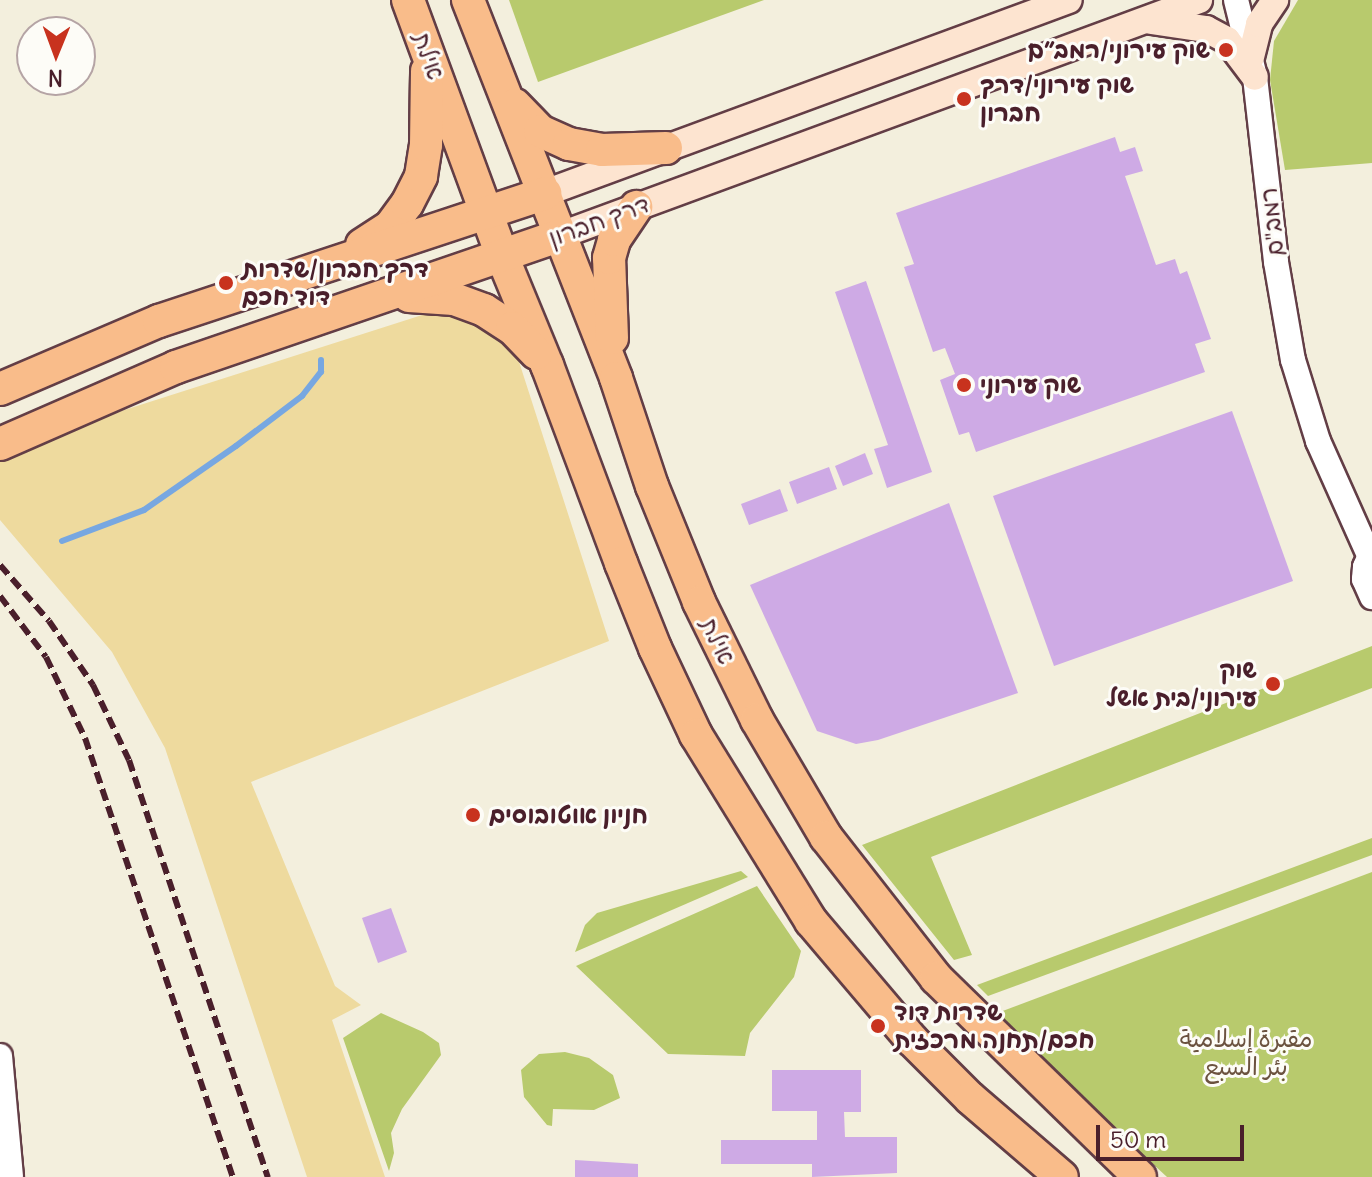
<!DOCTYPE html>
<html>
<head>
<meta charset="utf-8">
<style>
  body { margin:0 }
  #map { position:relative; width:1372px; height:1177px; overflow:hidden; background:#f3efdd; font-family:Delius,"Playpen Sans Arabic","Playpen Sans Hebrew",sans-serif }
  div>[style] { position:absolute }
  [style*='--x'] { left:calc(var(--x)*1px); top:calc(var(--y)*1px); width:calc(var(--w)*1px); rotate:calc(var(--a)*1deg) }
  .green>* { inset:0; background:#b8ca6d }
  .sand>* { inset:0; background:#eeda9e }
  .stream>* { height:6px; margin:-3px; padding:0 3px; transform-origin:3px; border-radius:3px; background:#77a7e1 }
  .building>* { inset:0; background:#ceaae5 }
  .roads { filter:drop-shadow(2px 0 #633e46) drop-shadow(-2px 0 #633e46) drop-shadow(0 2px #633e46) drop-shadow(0 -2px #633e46) }
  .tertiary>* { height:24px; margin:-12px; padding:0 12px; transform-origin:12px; border-radius:12px; background:#fff }
  .secondary>* { height:26px; margin:-13px; padding:0 13px; transform-origin:13px; border-radius:13px; background:#fde4d0 }
  .trunk>* { height:32px; margin:-16px; padding:0 16px; transform-origin:16px; border-radius:16px; background:#f9bc8a }
  .rail>* { height:6px; margin-top:-3px; transform-origin:0; background:repeating-linear-gradient(90deg,#4a1f2b 0 12px,transparent 0 18px) }
  .dots>* { width:22px; height:22px; translate:-50% -50%; box-sizing:border-box; border:4px solid #fdfcf7; border-radius:50% }
  span { translate:-50% -50%; white-space:nowrap; text-align:center; line-height:1.15; -webkit-text-stroke:6px #fdfcf7; paint-order:stroke }
  .poi-label { font-size:24px; color:#4a1f2b; font-weight:700 }
  .right { translate:-100% -50%; text-align:right }
  .left { translate:0 -50%; text-align:left }
  .street-label { font-size:24px; color:#4a1f2b }
  .park-label { font-size:24px; color:#6b523f }
  .north { position:absolute; left:16px; top:16px; width:80px; height:80px; box-sizing:border-box; background:#fdfcf7; border:2px solid #b5a4a5; border-radius:50%; rotate:181deg; font-size:22px; font-weight:700; line-height:32px; text-align:center; color:#4a1f2b }
  .north::after { content:''; display:block; margin:auto; width:28px; height:36px; background:#c8321e; clip-path:polygon(50% 0,100% 100%,50% 72%,0 100%) }
  .scale { position:absolute; left:1096px; top:1125px; width:148px; height:36px; box-sizing:border-box; border:4px solid #4a1f2b; border-top:0; padding-left:10px; font-size:24px; line-height:28px; white-space:nowrap; color:#4a1f2b; -webkit-text-stroke:6px #fdfcf7; paint-order:stroke }
</style>
</head>
<body>
<div id="map">
  <div class="green">
    <div style="clip-path:polygon(509px 0,764px 0,538px 82px)"></div>
    <div style="clip-path:polygon(1298px 0,1372px 0,1372px 163px,1285px 170px,1270px 80px,1274px 41px)"></div>
    <div style="clip-path:polygon(1372px 646px,1372px 688px,931px 857px,972px 955px,954px 960px,862px 845px)"></div>
    <div style="clip-path:polygon(1372px 838px,1372px 855px,988px 996px,977px 985px)"></div>
    <div style="clip-path:polygon(741px 871px,748px 877px,575px 952px,585px 925px,597px 913px)"></div>
    <div style="clip-path:polygon(1372px 872px,1372px 1177px,1167px 1177px,992px 1015px)"></div>
    <div style="clip-path:polygon(757px 886px,801px 951px,794px 977px,750px 1033px,745px 1056px,668px 1054px,576px 966px)"></div>
    <div style="clip-path:polygon(381px 1013px,423px 1032px,439px 1043px,441px 1055px,402px 1109px,391px 1133px,394px 1153px,389px 1171px,343px 1038px)"></div>
    <div style="clip-path:polygon(565px 1052px,589px 1058px,613px 1075px,620px 1098px,594px 1110px,553px 1109px,552px 1126px,547px 1125px,524px 1097px,521px 1070px,539px 1054px)"></div>
  </div>
  <div class="sand">
    <div style="clip-path:polygon(444px 308px,513px 343px,609px 641px,251px 782px,335px 986px,361px 1005px,332px 1020px,385px 1177px,307px 1177px,165px 748px,112px 652px,0 520px,0 461px,21px 443px)"></div>
  </div>
  <div class="stream">
    <div style="--x:62;--y:541;--w:88;--a:-20.7"></div>
    <div style="--x:144;--y:510;--w:112;--a:-34.8"></div>
    <div style="--x:236;--y:446;--w:83;--a:-37.1"></div>
    <div style="--x:302;--y:396;--w:31;--a:-52"></div>
    <div style="--x:321;--y:372;--w:12;--a:-90"></div>
  </div>
  <div class="building">
    <div style="clip-path:polygon(1115px 137px,1120px 152px,1135px 147px,1143px 171px,1125px 176px,1156px 265px,1175px 259px,1180px 274px,1187px 271px,1211px 339px,1195px 344px,1205px 372px,976px 452px,969px 432px,959px 435px,940px 380px,955px 374px,945px 348px,933px 352px,904px 267px,914px 264px,896px 213px)"></div>
    <div style="clip-path:polygon(866px 281px,932px 472px,887px 488px,874px 449px,888px 445px,835px 292px)"></div>
    <div style="clip-path:polygon(1232px 411px,1293px 581px,1054px 666px,993px 496px)"></div>
    <div style="clip-path:polygon(865px 453px,873px 474px,843px 486px,835px 466px)"></div>
    <div style="clip-path:polygon(829px 467px,837px 489px,797px 504px,789px 482px)"></div>
    <div style="clip-path:polygon(780px 489px,788px 511px,749px 525px,741px 504px)"></div>
    <div style="clip-path:polygon(949px 503px,1018px 693px,878px 740px,856px 744px,817px 731px,750px 585px)"></div>
    <div style="clip-path:polygon(391px 908px,407px 952px,378px 963px,362px 918px)"></div>
    <div style="clip-path:polygon(772px 1070px,861px 1070px,861px 1112px,844px 1112px,845px 1137px,897px 1137px,897px 1173px,812px 1177px,812px 1164px,721px 1164px,721px 1140px,817px 1140px,817px 1111px,772px 1111px)"></div>
    <div style="clip-path:polygon(575px 1160px,638px 1164px,638px 1177px,575px 1177px)"></div>
  </div>
  <div class="roads">
    <div class="tertiary">
      <div style="--x:1236;--y:0;--w:79;--a:76.1"></div>
      <div style="--x:1255;--y:77;--w:186;--a:83.5"></div>
      <div style="--x:1276;--y:262;--w:99;--a:80.2"></div>
      <div style="--x:1293;--y:360;--w:85;--a:72.8"></div>
      <div style="--x:1318;--y:441;--w:125;--a:65.9"></div>
      <div style="--x:1372;--y:551;--w:17;--a:114"></div>
      <div style="--x:1365;--y:567;--w:12;--a:95"></div>
      <div style="--x:1364;--y:579;--w:20;--a:66"></div>
      <div style="--x:0;--y:1056;--w:121;--a:84.8"></div>
    </div>
    <div class="secondary">
      <div style="--x:1151;--y:21;--w:56;--a:8.3"></div>
      <div style="--x:1206;--y:29;--w:24;--a:28"></div>
      <div style="--x:1227;--y:40;--w:46;--a:52.9"></div>
      <div style="--x:1251;--y:57;--w:34;--a:-76"></div>
      <div style="--x:1259;--y:24;--w:29;--a:-56"></div>
      <div style="--x:545;--y:193;--w:558;--a:-20.22"></div>
      <div style="--x:561;--y:235;--w:680;--a:-20.22"></div>
    </div>
    <div class="trunk">
      <div style="--x:408;--y:0;--w:273;--a:69.8"></div>
      <div style="--x:502;--y:256;--w:118;--a:67.6"></div>
      <div style="--x:547;--y:365;--w:211;--a:69.5"></div>
      <div style="--x:621;--y:563;--w:92;--a:68.2"></div>
      <div style="--x:655;--y:648;--w:96;--a:64.8"></div>
      <div style="--x:696;--y:735;--w:219;--a:58.3"></div>
      <div style="--x:811;--y:921;--w:156;--a:49.7"></div>
      <div style="--x:912;--y:1040;--w:82;--a:45"></div>
      <div style="--x:970;--y:1098;--w:121;--a:40.7"></div>
      <div style="--x:468;--y:0;--w:406;--a:68.6"></div>
      <div style="--x:616;--y:378;--w:114;--a:71.6"></div>
      <div style="--x:652;--y:486;--w:125;--a:67.9"></div>
      <div style="--x:699;--y:602;--w:131;--a:63.8"></div>
      <div style="--x:757;--y:720;--w:136;--a:59.5"></div>
      <div style="--x:826;--y:837;--w:179;--a:52"></div>
      <div style="--x:936;--y:978;--w:285;--a:44.3"></div>
      <div style="--x:515;--y:105;--w:36;--a:46"></div>
      <div style="--x:540;--y:131;--w:32;--a:24"></div>
      <div style="--x:569;--y:144;--w:34;--a:10"></div>
      <div style="--x:602;--y:150;--w:64;--a:-1.8"></div>
      <div style="--x:362;--y:245;--w:33;--a:-33"></div>
      <div style="--x:390;--y:227;--w:29;--a:-54"></div>
      <div style="--x:407;--y:204;--w:31;--a:-63"></div>
      <div style="--x:421;--y:176;--w:31;--a:-81"></div>
      <div style="--x:426;--y:145;--w:74;--a:-89.2"></div>
      <div style="--x:409;--y:296;--w:45;--a:3.8"></div>
      <div style="--x:454;--y:299;--w:32;--a:20"></div>
      <div style="--x:484;--y:310;--w:33;--a:33"></div>
      <div style="--x:512;--y:328;--w:35;--a:46"></div>
      <div style="--x:612;--y:338;--w:80;--a:-92.1"></div>
      <div style="--x:609;--y:258;--w:19;--a:-74"></div>
      <div style="--x:614;--y:240;--w:40;--a:-56"></div>
      <div style="--x:0;--y:389;--w:173;--a:-23.2"></div>
      <div style="--x:159;--y:321;--w:407;--a:-18.3"></div>
      <div style="--x:0;--y:444;--w:192;--a:-23.6"></div>
      <div style="--x:176;--y:367;--w:407;--a:-18.9"></div>
    </div>
  </div>
  <div class="rail">
    <div style="--x:0;--y:565;--w:74;--a:48.8"></div>
    <div style="--x:49;--y:621;--w:78;--a:55.5"></div>
    <div style="--x:93;--y:685;--w:83;--a:64.4"></div>
    <div style="--x:129;--y:760;--w:440;--a:71.6"></div>
    <div style="--x:0;--y:596;--w:76;--a:53"></div>
    <div style="--x:46;--y:657;--w:90;--a:64.3"></div>
    <div style="--x:85;--y:738;--w:463;--a:71.4"></div>
  </div>
  <div class="dots">
    <div style="left:1226px;top:50px;background:#c8321e"></div>
    <div style="left:964px;top:99px;background:#c8321e"></div>
    <div style="left:226px;top:283px;background:#c8321e"></div>
    <div style="left:964px;top:385px;background:#c8321e"></div>
    <div style="left:1273px;top:684px;background:#c8321e"></div>
    <div style="left:473px;top:815px;background:#c8321e"></div>
    <div style="left:878px;top:1026px;background:#c8321e"></div>
  </div>
  <div class="poi-label">
    <span class="right" style="left:1210px;top:50px">שוק עירוני/רמב״ם</span>
    <span class="left" style="left:980px;top:99px">שוק עירוני/דרך<br>חברון</span>
    <span class="left" style="left:242px;top:283px">דרך חברון/שדרות<br>דוד חכם</span>
    <span class="left" style="left:980px;top:385px">שוק עירוני</span>
    <span class="right" style="left:1257px;top:684px">שוק<br>עירוני/בית אשל</span>
    <span class="left" style="left:489px;top:815px">חניון אוטובוסים</span>
    <span class="left" style="left:894px;top:1026px">שדרות דוד<br>חכם/תחנה מרכזית</span>
  </div>
  <div class="street-label">
    <span style="left:429px;top:56px;rotate:70deg">אילת</span>
    <span style="left:599px;top:221px;rotate:-20deg">דרך חברון</span>
    <span style="left:1272px;top:222px;rotate:-96deg">רמב"ם</span>
    <span style="left:718px;top:641px;rotate:64deg">אילת</span>
  </div>
  <div class="park-label">
    <span style="left:1246px;top:1053px">مقبرة إسلامية<br>بئر السبع</span>
  </div>
  <div class="north">N</div>
  <div class="scale">50 m</div>
</div>
</body>
</html>
